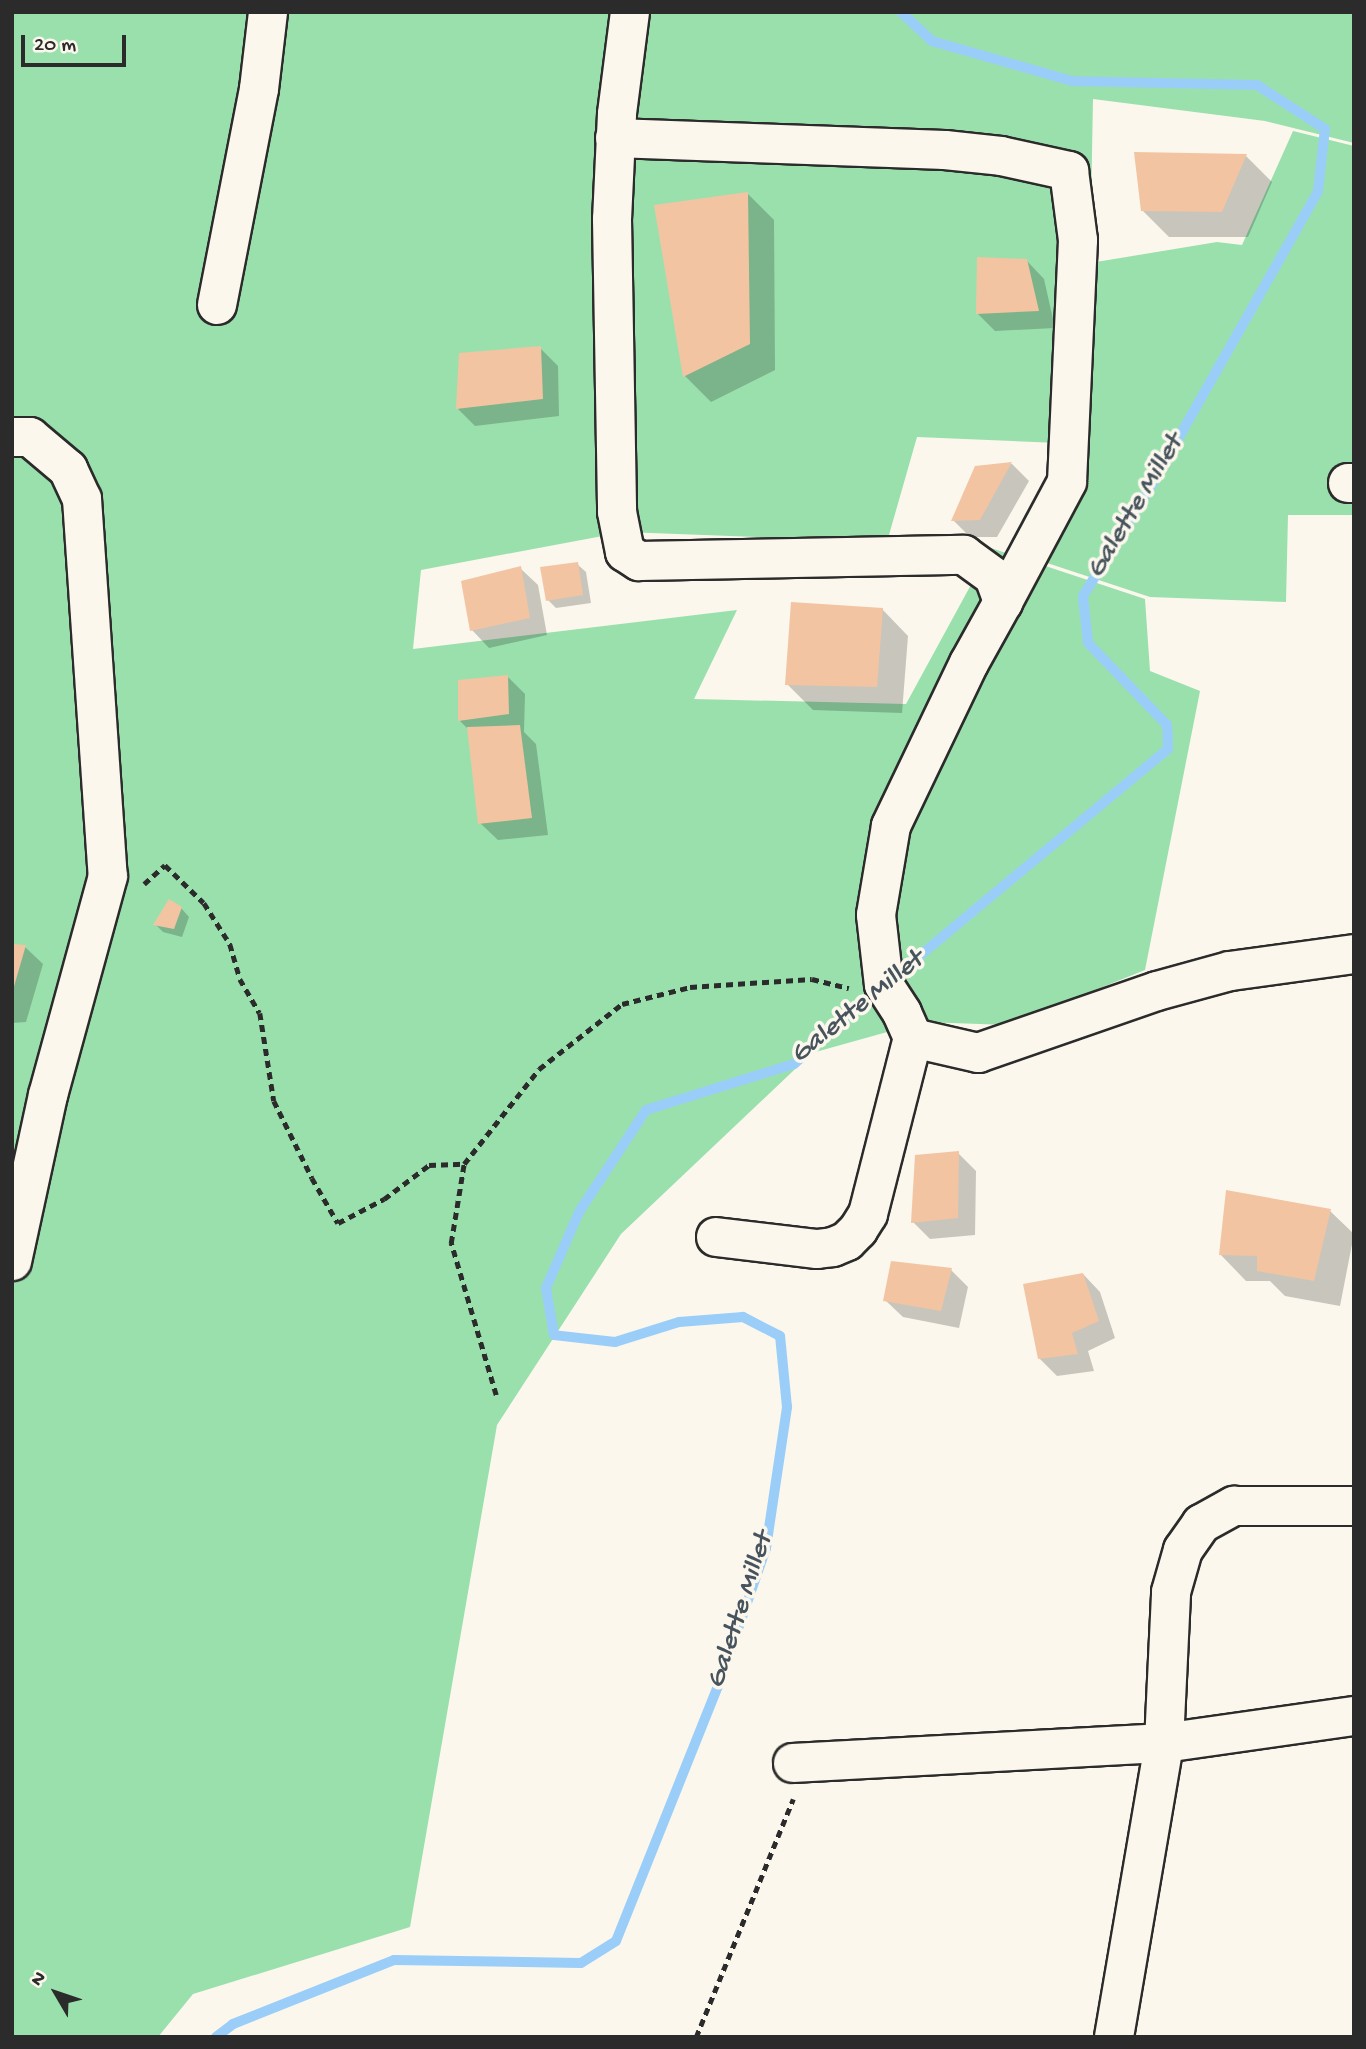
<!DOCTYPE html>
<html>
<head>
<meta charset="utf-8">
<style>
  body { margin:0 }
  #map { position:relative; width:1366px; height:2049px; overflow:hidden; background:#fbf7ec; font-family:"Gochi Hand",sans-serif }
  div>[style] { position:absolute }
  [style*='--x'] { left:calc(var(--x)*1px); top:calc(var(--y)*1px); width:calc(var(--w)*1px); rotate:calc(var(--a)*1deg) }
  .green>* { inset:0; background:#9ae0ad }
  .shadow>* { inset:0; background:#0003 }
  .stream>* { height:10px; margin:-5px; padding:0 5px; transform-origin:5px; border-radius:5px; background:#9acef8 }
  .building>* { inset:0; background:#f2c4a2 }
  .path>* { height:4.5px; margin-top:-2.25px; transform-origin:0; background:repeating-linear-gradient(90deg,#2b2b2b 0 7px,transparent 0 12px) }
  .roads { filter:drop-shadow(2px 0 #2b2b2b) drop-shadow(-2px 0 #2b2b2b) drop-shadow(0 2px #2b2b2b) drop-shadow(0 -2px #2b2b2b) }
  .minor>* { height:38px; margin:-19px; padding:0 19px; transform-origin:19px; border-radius:19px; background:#fbf7ec }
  span { translate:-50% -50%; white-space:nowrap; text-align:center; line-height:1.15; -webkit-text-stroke:7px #fbf7ec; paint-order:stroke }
  .water-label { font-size:28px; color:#47545e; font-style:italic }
  .frame { position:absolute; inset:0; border:14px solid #2b2b2b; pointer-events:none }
  .north { position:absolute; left:21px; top:1958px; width:70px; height:70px; -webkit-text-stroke:5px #fbf7ec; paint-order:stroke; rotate:309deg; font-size:19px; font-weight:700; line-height:28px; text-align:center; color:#2b2b2b }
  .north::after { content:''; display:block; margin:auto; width:24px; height:32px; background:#2b2b2b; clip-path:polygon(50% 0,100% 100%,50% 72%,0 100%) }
  .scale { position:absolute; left:21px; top:35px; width:105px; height:32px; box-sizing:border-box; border:4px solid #2b2b2b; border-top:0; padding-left:9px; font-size:21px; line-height:24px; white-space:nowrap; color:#2b2b2b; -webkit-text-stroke:5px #fbf7ec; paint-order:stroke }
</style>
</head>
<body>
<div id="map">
  <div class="green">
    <div style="clip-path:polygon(12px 12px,1354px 12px,1354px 143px,1265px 121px,1093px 99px,1090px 263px,1217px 242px,1242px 245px,1293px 131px,1354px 146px,1354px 515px,1288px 515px,1286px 602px,1150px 597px,1023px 555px,1059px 443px,917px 437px,887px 542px,624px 532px,421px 570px,413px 649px,737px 610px,694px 699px,906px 704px,991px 548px,1145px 599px,1150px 671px,1200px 691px,1145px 970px,1008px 1025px,923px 1022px,812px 1053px,621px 1234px,497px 1425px,410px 1927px,193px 1994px,158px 2037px,12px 2037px)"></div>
  </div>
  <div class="shadow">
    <div style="clip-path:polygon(1136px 154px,1246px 156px,1272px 182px,1248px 237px,1169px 237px,1143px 211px)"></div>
    <div style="clip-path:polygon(748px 194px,774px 220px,775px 370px,711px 402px,685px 376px)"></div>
    <div style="clip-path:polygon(1027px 261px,1044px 279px,1055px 328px,995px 331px,978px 314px)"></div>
    <div style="clip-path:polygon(540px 348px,558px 366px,559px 416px,475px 426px,458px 409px)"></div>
    <div style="clip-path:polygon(1012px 464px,1029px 481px,997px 537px,970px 537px,953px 520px,977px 467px)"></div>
    <div style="clip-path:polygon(577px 564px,586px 572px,591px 603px,556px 608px,548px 600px)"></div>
    <div style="clip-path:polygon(520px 568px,538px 585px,547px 635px,489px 648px,472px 630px)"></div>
    <div style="clip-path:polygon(882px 609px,908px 636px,902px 713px,813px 710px,787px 684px)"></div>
    <div style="clip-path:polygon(507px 676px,525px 694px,524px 732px,536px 744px,548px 835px,498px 840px,480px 823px,469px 730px,460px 721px)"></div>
    <div style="clip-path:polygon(181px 908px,189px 917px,182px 937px,163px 932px,155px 924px)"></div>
    <div style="clip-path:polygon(12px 946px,25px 947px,43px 964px,26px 1022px,12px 1023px)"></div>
    <div style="clip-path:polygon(958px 1153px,976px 1171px,975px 1235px,930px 1239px,913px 1222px)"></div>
    <div style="clip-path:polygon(1330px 1211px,1354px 1234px,1340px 1306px,1285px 1296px,1270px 1281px,1246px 1281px,1220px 1254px)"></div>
    <div style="clip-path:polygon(951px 1270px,968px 1287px,959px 1328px,903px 1317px,885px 1300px)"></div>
    <div style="clip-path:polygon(1083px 1274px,1100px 1292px,1115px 1338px,1088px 1351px,1094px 1371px,1057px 1376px,1039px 1358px)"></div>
  </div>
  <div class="stream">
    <div style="--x:893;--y:978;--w:358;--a:-39.8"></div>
    <div style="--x:1168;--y:749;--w:24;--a:-92"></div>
    <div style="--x:1167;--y:725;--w:114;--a:-133.9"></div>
    <div style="--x:1088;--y:643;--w:47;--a:-96.1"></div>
    <div style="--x:1083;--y:596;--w:141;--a:-58.3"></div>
    <div style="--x:1157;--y:476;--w:327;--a:-60.5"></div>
    <div style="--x:1318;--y:191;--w:62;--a:-83.6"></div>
    <div style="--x:1325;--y:129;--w:81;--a:-147.1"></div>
    <div style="--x:1257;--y:85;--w:185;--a:-178.8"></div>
    <div style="--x:1072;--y:81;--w:146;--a:-164.1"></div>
    <div style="--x:932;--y:41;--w:42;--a:-136.9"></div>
    <div style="--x:216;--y:2037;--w:21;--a:-37"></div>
    <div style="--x:233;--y:2024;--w:173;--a:-21.7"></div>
    <div style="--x:394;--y:1960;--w:187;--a:0.9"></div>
    <div style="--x:581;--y:1963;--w:41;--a:-32.2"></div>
    <div style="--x:616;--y:1941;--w:275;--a:-68.2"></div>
    <div style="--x:718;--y:1686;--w:146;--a:-70.8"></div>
    <div style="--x:766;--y:1548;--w:143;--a:-81.5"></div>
    <div style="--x:787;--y:1407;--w:71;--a:-95.6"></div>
    <div style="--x:780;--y:1336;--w:42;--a:-152.8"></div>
    <div style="--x:743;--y:1317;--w:64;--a:175.5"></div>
    <div style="--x:679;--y:1322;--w:67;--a:162.6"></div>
    <div style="--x:615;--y:1342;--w:61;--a:-173.5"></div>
    <div style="--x:554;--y:1335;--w:48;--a:-99.7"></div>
    <div style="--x:546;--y:1288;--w:83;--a:-66.5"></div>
    <div style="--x:579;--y:1212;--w:122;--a:-56.7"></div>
    <div style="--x:646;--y:1110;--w:155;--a:-17.3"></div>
    <div style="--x:794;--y:1064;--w:115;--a:-41.5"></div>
  </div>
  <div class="building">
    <div style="clip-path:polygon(1134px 152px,1247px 154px,1222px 212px,1141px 211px)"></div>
    <div style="clip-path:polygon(748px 192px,750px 344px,683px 377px,654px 205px)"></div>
    <div style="clip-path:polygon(977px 257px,1027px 259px,1039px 311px,976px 314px)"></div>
    <div style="clip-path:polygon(541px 346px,543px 399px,456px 409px,459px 353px)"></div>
    <div style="clip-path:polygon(1012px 462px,980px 520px,951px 521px,975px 466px)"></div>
    <div style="clip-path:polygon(578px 562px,583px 595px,546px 601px,540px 567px)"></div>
    <div style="clip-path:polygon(521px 566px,530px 618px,470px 631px,461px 581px)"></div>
    <div style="clip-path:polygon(791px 602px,883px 608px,877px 687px,785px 685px)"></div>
    <div style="clip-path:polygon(508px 675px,509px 714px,458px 721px,458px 680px)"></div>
    <div style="clip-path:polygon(520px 725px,532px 818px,478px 824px,467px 727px)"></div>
    <div style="clip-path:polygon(169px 899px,182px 907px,174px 929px,153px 925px)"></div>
    <div style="clip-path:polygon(12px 944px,26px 945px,13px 990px,12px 990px)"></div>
    <div style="clip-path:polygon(959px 1151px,958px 1218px,911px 1223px,915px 1155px)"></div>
    <div style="clip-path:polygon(1226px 1190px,1331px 1209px,1314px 1281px,1257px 1271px,1257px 1256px,1219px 1255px)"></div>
    <div style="clip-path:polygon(891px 1261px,952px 1268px,941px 1311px,883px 1301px)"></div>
    <div style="clip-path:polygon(1083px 1273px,1099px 1321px,1072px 1333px,1078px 1354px,1038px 1359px,1023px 1284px)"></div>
  </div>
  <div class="path">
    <div style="--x:144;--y:884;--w:28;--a:-42"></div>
    <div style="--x:165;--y:865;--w:54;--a:44.3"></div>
    <div style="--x:204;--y:903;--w:49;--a:57.6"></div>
    <div style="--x:230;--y:944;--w:36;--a:74"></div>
    <div style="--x:240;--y:979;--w:39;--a:60"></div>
    <div style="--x:260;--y:1013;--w:89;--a:81"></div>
    <div style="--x:274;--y:1101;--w:86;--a:63.7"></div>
    <div style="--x:312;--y:1178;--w:52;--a:60"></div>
    <div style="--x:338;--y:1223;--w:52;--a:-27.6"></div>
    <div style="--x:384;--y:1199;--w:56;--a:-37.1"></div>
    <div style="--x:429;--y:1165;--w:35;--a:-2"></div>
    <div style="--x:496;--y:1395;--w:159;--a:-106.5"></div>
    <div style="--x:451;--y:1243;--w:80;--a:-80.7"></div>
    <div style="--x:464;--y:1164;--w:121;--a:-51.7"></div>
    <div style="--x:539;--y:1069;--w:105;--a:-38.1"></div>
    <div style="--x:622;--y:1004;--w:70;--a:-14"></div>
    <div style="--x:690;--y:987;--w:122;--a:-3.8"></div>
    <div style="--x:812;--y:979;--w:38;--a:14"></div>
    <div style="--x:696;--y:2037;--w:257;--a:-67.8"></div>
  </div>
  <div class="roads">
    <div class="minor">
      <div style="--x:630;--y:12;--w:103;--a:97.3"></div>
      <div style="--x:617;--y:114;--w:105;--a:92.7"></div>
      <div style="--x:612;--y:219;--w:293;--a:89"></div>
      <div style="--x:617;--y:512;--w:41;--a:78.7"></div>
      <div style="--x:625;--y:552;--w:17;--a:33"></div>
      <div style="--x:639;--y:561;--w:325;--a:-1.1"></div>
      <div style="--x:964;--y:555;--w:37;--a:36"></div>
      <div style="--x:994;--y:577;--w:27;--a:70"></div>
      <div style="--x:1003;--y:602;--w:70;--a:119.1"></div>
      <div style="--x:969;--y:663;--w:181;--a:115.6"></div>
      <div style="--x:891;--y:826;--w:90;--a:99.6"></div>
      <div style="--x:876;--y:915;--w:70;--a:83.5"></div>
      <div style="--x:884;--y:985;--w:33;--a:57"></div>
      <div style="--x:902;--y:1013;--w:27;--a:66"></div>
      <div style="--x:913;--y:1038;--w:67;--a:13"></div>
      <div style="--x:978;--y:1053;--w:189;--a:-19.1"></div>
      <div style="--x:1157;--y:991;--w:76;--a:-15.3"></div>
      <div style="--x:1230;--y:971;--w:125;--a:-7.8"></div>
      <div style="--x:615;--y:138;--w:330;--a:2.1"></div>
      <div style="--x:945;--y:150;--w:56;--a:6.1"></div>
      <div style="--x:1001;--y:156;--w:70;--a:12.4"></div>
      <div style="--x:1069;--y:171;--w:70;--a:82.6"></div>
      <div style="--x:1078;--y:240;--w:242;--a:92.6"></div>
      <div style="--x:1067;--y:482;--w:136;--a:118.1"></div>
      <div style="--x:217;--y:305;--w:220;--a:-79"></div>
      <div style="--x:259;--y:89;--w:78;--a:-83.3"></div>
      <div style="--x:12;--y:437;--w:18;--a:0"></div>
      <div style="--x:30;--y:437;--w:50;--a:40.1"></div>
      <div style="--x:68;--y:469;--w:33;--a:65"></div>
      <div style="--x:82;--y:499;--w:378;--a:86.1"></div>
      <div style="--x:108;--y:876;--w:227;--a:105.3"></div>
      <div style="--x:48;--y:1095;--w:170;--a:102.2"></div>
      <div style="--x:1348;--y:483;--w:6;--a:0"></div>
      <div style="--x:716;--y:1237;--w:102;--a:6.8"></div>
      <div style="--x:817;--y:1249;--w:16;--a:-7"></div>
      <div style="--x:833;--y:1247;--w:15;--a:-23"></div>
      <div style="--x:847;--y:1241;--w:16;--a:-45"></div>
      <div style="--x:858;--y:1230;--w:19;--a:-58"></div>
      <div style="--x:868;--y:1214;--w:182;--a:-75.7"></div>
      <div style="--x:793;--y:1763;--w:372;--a:-3.1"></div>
      <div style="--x:1164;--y:1743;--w:192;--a:-8.1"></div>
      <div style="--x:1114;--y:2037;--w:298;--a:-80.3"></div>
      <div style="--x:1164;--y:1743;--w:151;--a:-87.3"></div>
      <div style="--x:1171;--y:1592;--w:44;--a:-74.1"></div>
      <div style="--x:1183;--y:1550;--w:32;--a:-55"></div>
      <div style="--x:1201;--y:1524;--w:38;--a:-29"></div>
      <div style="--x:1234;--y:1506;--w:120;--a:0"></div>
    </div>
  </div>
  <div class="water-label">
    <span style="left:1136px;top:507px;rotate:-59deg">Galette Millet</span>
    <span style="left:858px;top:1008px;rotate:-39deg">Galette Millet</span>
    <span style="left:741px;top:1611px;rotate:-72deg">Galette Millet</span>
  </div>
  <div class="frame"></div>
  <div class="north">N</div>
  <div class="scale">20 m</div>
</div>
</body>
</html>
